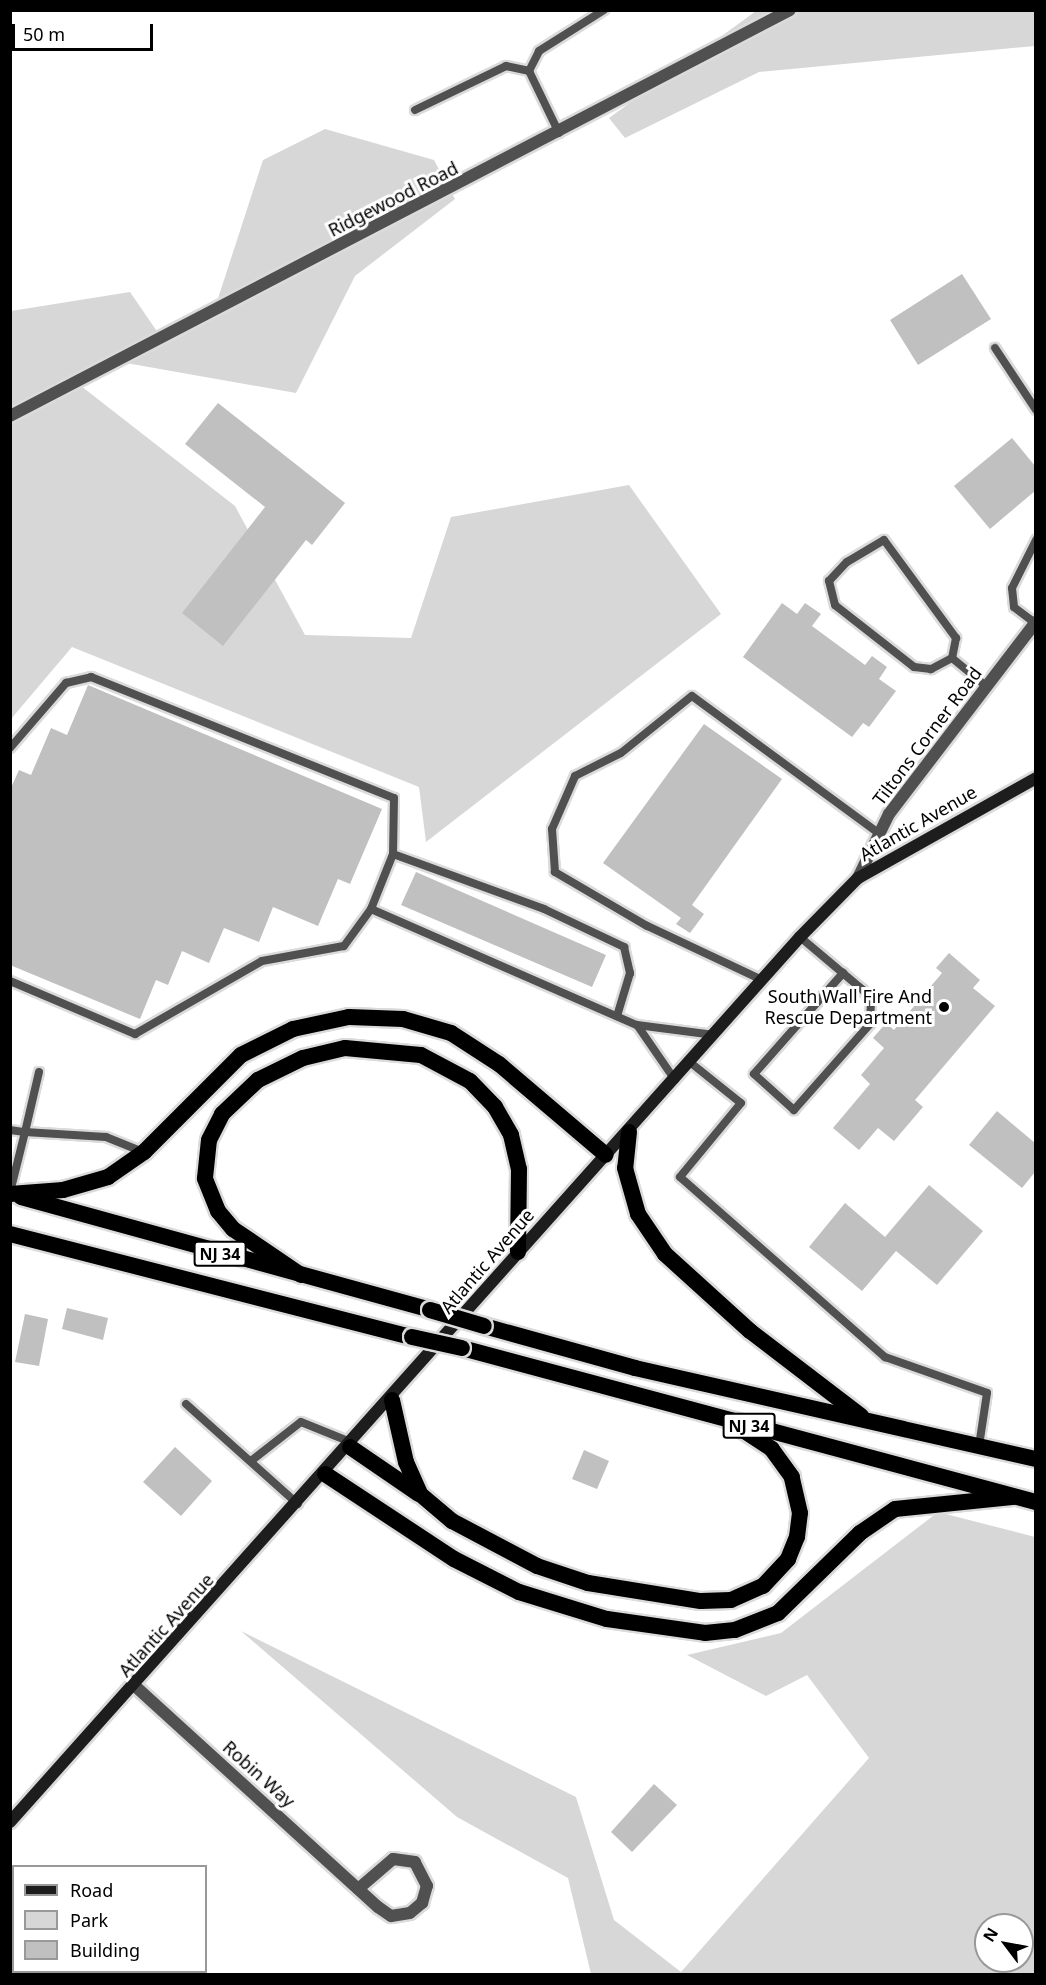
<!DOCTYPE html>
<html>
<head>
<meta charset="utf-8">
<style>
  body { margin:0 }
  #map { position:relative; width:1046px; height:1985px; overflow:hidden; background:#fff; font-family:"Noto Sans",sans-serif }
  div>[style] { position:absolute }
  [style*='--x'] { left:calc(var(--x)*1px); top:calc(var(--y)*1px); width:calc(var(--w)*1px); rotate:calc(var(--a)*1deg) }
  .green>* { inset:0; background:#d7d7d7 }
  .building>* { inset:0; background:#c0c0c0 }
  .roads { filter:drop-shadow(2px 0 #dbdbdb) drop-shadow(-2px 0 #dbdbdb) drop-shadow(0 2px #dbdbdb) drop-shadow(0 -2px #dbdbdb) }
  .service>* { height:8px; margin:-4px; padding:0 4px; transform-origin:4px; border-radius:4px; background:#505050 }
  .minor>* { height:12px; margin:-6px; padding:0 6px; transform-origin:6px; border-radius:6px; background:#505050 }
  .secondary>* { height:12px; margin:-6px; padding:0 6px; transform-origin:6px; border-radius:6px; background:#1d1d1d }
  .trunk>* { height:16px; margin:-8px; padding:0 8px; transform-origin:8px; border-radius:8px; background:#000 }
  .bridges { filter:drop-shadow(2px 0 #dbdbdb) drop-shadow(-2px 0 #dbdbdb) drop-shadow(0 2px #dbdbdb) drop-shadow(0 -2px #dbdbdb) }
  .trunk-bridge>* { height:16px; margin:-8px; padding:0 8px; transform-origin:8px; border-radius:8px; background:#000 }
  .dots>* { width:16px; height:16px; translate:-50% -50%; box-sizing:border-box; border:3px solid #fff; border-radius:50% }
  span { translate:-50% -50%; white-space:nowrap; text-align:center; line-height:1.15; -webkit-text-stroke:6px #fff; paint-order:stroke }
  .shield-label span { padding:2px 4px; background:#fff; border:2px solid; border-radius:4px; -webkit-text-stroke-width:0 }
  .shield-label { font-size:16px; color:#000; font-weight:700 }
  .street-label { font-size:18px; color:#000 }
  .poi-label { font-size:18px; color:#000 }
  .right { translate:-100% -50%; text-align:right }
  .frame { position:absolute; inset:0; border:12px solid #000; pointer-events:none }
  .legend { position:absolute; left:12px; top:1865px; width:195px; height:108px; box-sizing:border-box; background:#fff; border:2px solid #999; margin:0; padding:8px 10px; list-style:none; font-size:18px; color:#000 }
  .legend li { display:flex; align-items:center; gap:12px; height:30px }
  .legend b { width:30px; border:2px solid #999 }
  .north { position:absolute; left:974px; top:1913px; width:60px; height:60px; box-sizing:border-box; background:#fff; border:2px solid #999; border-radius:50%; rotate:302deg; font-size:16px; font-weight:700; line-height:24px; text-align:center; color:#000 }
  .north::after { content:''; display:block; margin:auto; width:21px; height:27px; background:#000; clip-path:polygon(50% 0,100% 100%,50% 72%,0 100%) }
  .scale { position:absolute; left:12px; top:24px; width:141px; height:27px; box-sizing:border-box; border:3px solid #000; border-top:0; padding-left:8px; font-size:18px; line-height:21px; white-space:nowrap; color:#000; -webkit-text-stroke:4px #fff; paint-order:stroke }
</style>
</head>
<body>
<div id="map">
  <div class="green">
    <div style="clip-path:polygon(756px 11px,1035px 11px,1035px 46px,759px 72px,625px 138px,609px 118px)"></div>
    <div style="clip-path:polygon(325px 129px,434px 160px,455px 199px,355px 276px,296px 393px,126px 363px,81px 386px,235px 506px,305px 635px,411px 638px,451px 517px,629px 485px,721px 614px,426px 842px,419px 787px,72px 647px,11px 719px,11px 311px,130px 292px,165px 343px,211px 320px,263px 160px)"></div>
    <div style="clip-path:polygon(evenodd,938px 1512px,1035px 1537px,1035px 1974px,591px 1974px,568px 1878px,457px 1817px,241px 1631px,576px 1797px,614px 1920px,681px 1972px,869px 1758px,807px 1675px,766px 1696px,687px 1655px,781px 1633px,938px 1512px,986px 1925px,1022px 1925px,1022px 1961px,986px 1961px,986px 1925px)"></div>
  </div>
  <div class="building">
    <div style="clip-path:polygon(962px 274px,991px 319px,918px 365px,890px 320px)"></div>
    <div style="clip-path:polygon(218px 403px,345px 503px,312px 545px,306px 540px,223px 646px,182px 613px,265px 507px,185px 444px)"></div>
    <div style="clip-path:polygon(1012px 438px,1035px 466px,1035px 491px,990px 529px,954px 486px)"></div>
    <div style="clip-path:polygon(782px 603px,797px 614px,805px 603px,821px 614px,812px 626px,865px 665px,872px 656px,887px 667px,879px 679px,896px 691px,869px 727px,863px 723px,852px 737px,743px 657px)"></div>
    <div style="clip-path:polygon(88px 685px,382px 809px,350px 884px,338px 879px,318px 926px,273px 907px,259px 942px,224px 928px,209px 963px,182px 951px,168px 985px,156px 980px,140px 1019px,10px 965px,10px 790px,19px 770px,31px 775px,51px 728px,67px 735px)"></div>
    <div style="clip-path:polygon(704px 724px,782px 779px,692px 905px,704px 914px,690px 933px,676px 924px,681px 918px,603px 863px)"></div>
    <div style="clip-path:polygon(416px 872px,606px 955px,592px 987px,401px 905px)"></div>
    <div style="clip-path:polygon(949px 953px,980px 980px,973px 988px,995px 1006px,915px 1100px,923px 1107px,894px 1141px,878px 1128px,859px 1150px,833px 1128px,870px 1084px,861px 1075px,884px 1048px,873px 1038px,886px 1023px,894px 1030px,942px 973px,936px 968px)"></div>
    <div style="clip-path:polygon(997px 1111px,1035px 1143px,1035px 1172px,1022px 1188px,969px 1145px)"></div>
    <div style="clip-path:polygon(929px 1185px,983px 1231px,937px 1285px,896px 1251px,862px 1291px,809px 1247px,845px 1203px,885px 1237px)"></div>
    <div style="clip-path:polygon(67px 1308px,108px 1318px,103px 1340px,62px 1329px)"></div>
    <div style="clip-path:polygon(25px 1314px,48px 1319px,39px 1366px,15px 1362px)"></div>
    <div style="clip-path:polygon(175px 1447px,212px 1481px,181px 1516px,143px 1482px)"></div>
    <div style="clip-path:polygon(584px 1450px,609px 1461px,597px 1489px,572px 1479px)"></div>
    <div style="clip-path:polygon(654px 1784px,677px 1805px,632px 1852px,611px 1832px)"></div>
  </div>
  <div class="roads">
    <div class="service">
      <div style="--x:415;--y:110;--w:101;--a:-25.8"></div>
      <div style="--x:506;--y:66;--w:24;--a:12"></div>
      <div style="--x:559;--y:133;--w:69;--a:-115.8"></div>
      <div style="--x:529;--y:71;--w:22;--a:-63"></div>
      <div style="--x:539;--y:51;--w:77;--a:-32.2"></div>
      <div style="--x:995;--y:348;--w:74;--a:56.5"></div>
      <div style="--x:884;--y:540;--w:122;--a:53.7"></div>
      <div style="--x:956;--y:638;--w:20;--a:101"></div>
      <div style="--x:952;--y:658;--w:24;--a:152"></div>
      <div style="--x:931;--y:669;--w:17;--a:-173"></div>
      <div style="--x:914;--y:667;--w:100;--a:-141.9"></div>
      <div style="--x:835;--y:605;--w:25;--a:-104"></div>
      <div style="--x:829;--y:581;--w:26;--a:-47"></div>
      <div style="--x:847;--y:562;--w:43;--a:-30.7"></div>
      <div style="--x:1035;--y:623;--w:26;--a:-143"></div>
      <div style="--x:1014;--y:607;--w:19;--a:-96"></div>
      <div style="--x:1012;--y:588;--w:54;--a:-63.4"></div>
      <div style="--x:952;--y:658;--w:44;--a:39.5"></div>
      <div style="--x:10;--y:748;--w:86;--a:-49.3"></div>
      <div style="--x:66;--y:683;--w:26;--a:-13"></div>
      <div style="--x:91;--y:677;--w:326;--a:21.8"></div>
      <div style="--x:394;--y:798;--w:56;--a:91"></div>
      <div style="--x:393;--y:854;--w:59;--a:111.8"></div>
      <div style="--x:371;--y:909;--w:290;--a:23.6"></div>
      <div style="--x:393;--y:854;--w:161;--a:20"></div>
      <div style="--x:544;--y:909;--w:89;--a:25.4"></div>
      <div style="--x:624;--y:947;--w:27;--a:77"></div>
      <div style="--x:630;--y:973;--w:45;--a:106.8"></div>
      <div style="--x:800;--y:937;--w:82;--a:40.1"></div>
      <div style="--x:863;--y:990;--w:14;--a:56"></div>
      <div style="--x:871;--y:1002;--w:22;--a:93"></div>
      <div style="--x:870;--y:1024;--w:115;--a:131.5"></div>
      <div style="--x:794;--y:1110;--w:54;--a:-138"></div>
      <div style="--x:754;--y:1074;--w:135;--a:-48.6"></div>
      <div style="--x:762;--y:980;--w:127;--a:-154.8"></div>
      <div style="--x:647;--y:926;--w:107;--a:-149.6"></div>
      <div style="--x:555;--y:872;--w:43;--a:-94"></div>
      <div style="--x:552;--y:829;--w:58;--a:-66.5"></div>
      <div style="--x:575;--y:776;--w:51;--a:-26.6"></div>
      <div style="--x:621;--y:753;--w:91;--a:-38.8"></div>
      <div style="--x:692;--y:696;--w:233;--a:36.3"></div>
      <div style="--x:10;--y:981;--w:136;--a:23"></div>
      <div style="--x:135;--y:1034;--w:146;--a:-29.9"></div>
      <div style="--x:262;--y:961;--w:83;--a:-10.4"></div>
      <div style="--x:344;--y:946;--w:46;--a:-53.9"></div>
      <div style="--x:691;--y:1063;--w:64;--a:38.7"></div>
      <div style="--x:741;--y:1103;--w:96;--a:129.5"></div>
      <div style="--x:680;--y:1177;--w:273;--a:41.3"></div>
      <div style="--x:885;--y:1357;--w:108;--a:19.4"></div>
      <div style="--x:987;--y:1393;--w:54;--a:98.6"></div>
      <div style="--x:39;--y:1072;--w:62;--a:103.1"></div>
      <div style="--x:25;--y:1132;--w:81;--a:3.5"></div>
      <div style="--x:106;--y:1137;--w:40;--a:22"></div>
      <div style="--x:675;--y:1080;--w:67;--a:-124.6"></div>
      <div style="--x:637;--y:1025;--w:78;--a:7.4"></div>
      <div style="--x:10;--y:1130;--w:15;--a:8"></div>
      <div style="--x:25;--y:1132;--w:62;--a:104"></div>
      <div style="--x:186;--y:1404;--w:150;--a:41.8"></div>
      <div style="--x:251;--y:1461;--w:63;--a:-38"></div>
      <div style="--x:301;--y:1422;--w:56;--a:22"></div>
    </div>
    <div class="minor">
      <div style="--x:10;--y:416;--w:879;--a:-27.5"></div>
      <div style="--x:858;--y:878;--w:71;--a:-64.2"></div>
      <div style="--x:889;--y:814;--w:242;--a:-52.6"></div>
      <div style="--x:135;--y:1686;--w:328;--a:42.3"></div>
      <div style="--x:378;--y:1907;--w:16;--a:35"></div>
      <div style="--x:391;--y:1916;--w:19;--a:-9"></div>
      <div style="--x:410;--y:1913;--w:16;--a:-40"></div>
      <div style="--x:422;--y:1903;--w:18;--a:-74"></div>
      <div style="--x:427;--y:1886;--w:27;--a:-117"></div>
      <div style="--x:415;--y:1862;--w:22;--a:-172"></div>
      <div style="--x:393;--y:1859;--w:46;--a:139.4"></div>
    </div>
    <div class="secondary">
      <div style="--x:10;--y:1822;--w:1186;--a:-48.25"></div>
      <div style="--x:800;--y:937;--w:83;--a:-45.5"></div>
      <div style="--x:858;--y:878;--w:204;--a:-29.3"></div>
    </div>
    <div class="trunk">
      <div style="--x:629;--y:1132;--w:36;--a:96"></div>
      <div style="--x:625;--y:1168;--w:48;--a:74.2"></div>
      <div style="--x:638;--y:1214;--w:48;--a:56"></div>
      <div style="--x:665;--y:1254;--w:115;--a:42.2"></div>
      <div style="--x:750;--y:1331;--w:140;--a:37.4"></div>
      <div style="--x:10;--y:1194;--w:53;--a:-4.3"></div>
      <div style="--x:63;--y:1190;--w:47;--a:-16.1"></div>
      <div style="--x:108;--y:1177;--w:44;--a:-34.8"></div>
      <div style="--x:144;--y:1152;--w:137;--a:-45"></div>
      <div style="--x:241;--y:1055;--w:58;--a:-26.6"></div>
      <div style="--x:293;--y:1029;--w:57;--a:-12.1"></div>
      <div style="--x:349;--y:1017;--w:54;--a:2.1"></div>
      <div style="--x:403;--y:1019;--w:50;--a:16.3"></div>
      <div style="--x:451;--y:1033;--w:57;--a:32.9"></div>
      <div style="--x:499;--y:1064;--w:140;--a:40.4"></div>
      <div style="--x:21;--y:1197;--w:424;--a:15.4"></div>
      <div style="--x:10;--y:1234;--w:415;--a:14.4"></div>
      <div style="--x:301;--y:1275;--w:82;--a:-145.9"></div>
      <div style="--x:233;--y:1229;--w:23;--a:-130"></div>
      <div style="--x:218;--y:1211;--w:35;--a:-112"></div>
      <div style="--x:205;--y:1178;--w:38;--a:-84"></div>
      <div style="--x:209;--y:1140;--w:29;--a:-63"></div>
      <div style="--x:222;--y:1114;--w:50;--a:-43.4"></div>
      <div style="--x:258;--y:1080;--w:50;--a:-26.1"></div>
      <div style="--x:303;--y:1058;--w:43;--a:-13.4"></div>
      <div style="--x:345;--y:1048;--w:76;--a:5.3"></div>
      <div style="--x:421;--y:1055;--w:55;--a:28"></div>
      <div style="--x:470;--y:1081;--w:36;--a:46"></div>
      <div style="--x:495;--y:1107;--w:32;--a:60"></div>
      <div style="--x:511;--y:1135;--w:35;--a:77"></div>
      <div style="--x:519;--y:1169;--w:83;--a:90.7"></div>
      <div style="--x:484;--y:1326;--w:157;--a:15.5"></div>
      <div style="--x:635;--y:1368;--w:411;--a:12.8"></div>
      <div style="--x:462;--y:1348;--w:594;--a:15.02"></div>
      <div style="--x:392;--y:1400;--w:64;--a:77.3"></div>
      <div style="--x:406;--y:1462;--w:35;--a:66"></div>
      <div style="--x:420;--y:1494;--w:42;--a:40.2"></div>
      <div style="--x:452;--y:1521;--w:96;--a:27.9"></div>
      <div style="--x:537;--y:1566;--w:54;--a:18.4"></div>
      <div style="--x:588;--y:1583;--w:114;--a:9.1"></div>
      <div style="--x:701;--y:1601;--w:30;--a:-2"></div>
      <div style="--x:731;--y:1600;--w:35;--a:-24"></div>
      <div style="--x:763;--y:1586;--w:37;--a:-47"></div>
      <div style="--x:788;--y:1559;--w:24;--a:-68"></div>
      <div style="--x:797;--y:1537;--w:24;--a:-83"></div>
      <div style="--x:800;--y:1513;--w:37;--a:-103"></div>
      <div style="--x:792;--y:1477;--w:34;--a:-126"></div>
      <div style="--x:772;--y:1449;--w:51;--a:-146.9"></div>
      <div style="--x:350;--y:1447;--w:83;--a:34.3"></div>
      <div style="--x:325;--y:1474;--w:154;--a:33.4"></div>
      <div style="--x:454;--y:1559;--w:73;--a:26.9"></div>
      <div style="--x:519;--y:1592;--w:92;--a:17.1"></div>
      <div style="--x:607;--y:1619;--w:99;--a:8.1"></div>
      <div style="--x:705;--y:1633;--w:30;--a:-6"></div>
      <div style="--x:735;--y:1630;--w:46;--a:-21.6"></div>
      <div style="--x:778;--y:1613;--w:115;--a:-44.3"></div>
      <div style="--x:860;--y:1533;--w:42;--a:-34.4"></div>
      <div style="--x:895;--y:1509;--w:120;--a:-5.8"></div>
    </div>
  </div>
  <div class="bridges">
    <div class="trunk-bridge">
      <div style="--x:430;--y:1310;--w:56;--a:16.5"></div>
      <div style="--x:412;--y:1337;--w:51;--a:12.4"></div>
    </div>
  </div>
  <div class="dots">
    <div style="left:944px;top:1007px;background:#000"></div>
  </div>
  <div class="shield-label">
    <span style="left:220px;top:1254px">NJ 34</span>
    <span style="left:749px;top:1426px">NJ 34</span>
  </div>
  <div class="street-label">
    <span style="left:393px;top:199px;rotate:-27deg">Ridgewood Road</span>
    <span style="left:927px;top:736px;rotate:-53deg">Tiltons Corner Road</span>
    <span style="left:918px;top:823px;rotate:-30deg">Atlantic Avenue</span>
    <span style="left:487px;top:1261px;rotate:-49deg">Atlantic Avenue</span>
    <span style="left:166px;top:1625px;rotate:-48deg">Atlantic Avenue</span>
    <span style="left:259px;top:1774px;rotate:42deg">Robin Way</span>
  </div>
  <div class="poi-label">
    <span class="right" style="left:932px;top:1007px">South Wall Fire And<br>Rescue Department</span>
  </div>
  <div class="frame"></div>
  <ul class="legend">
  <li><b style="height:8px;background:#1d1d1d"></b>Road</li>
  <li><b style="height:16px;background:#d7d7d7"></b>Park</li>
  <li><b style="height:16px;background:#c0c0c0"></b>Building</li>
  </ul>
  <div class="north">N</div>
  <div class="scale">50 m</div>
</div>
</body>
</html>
